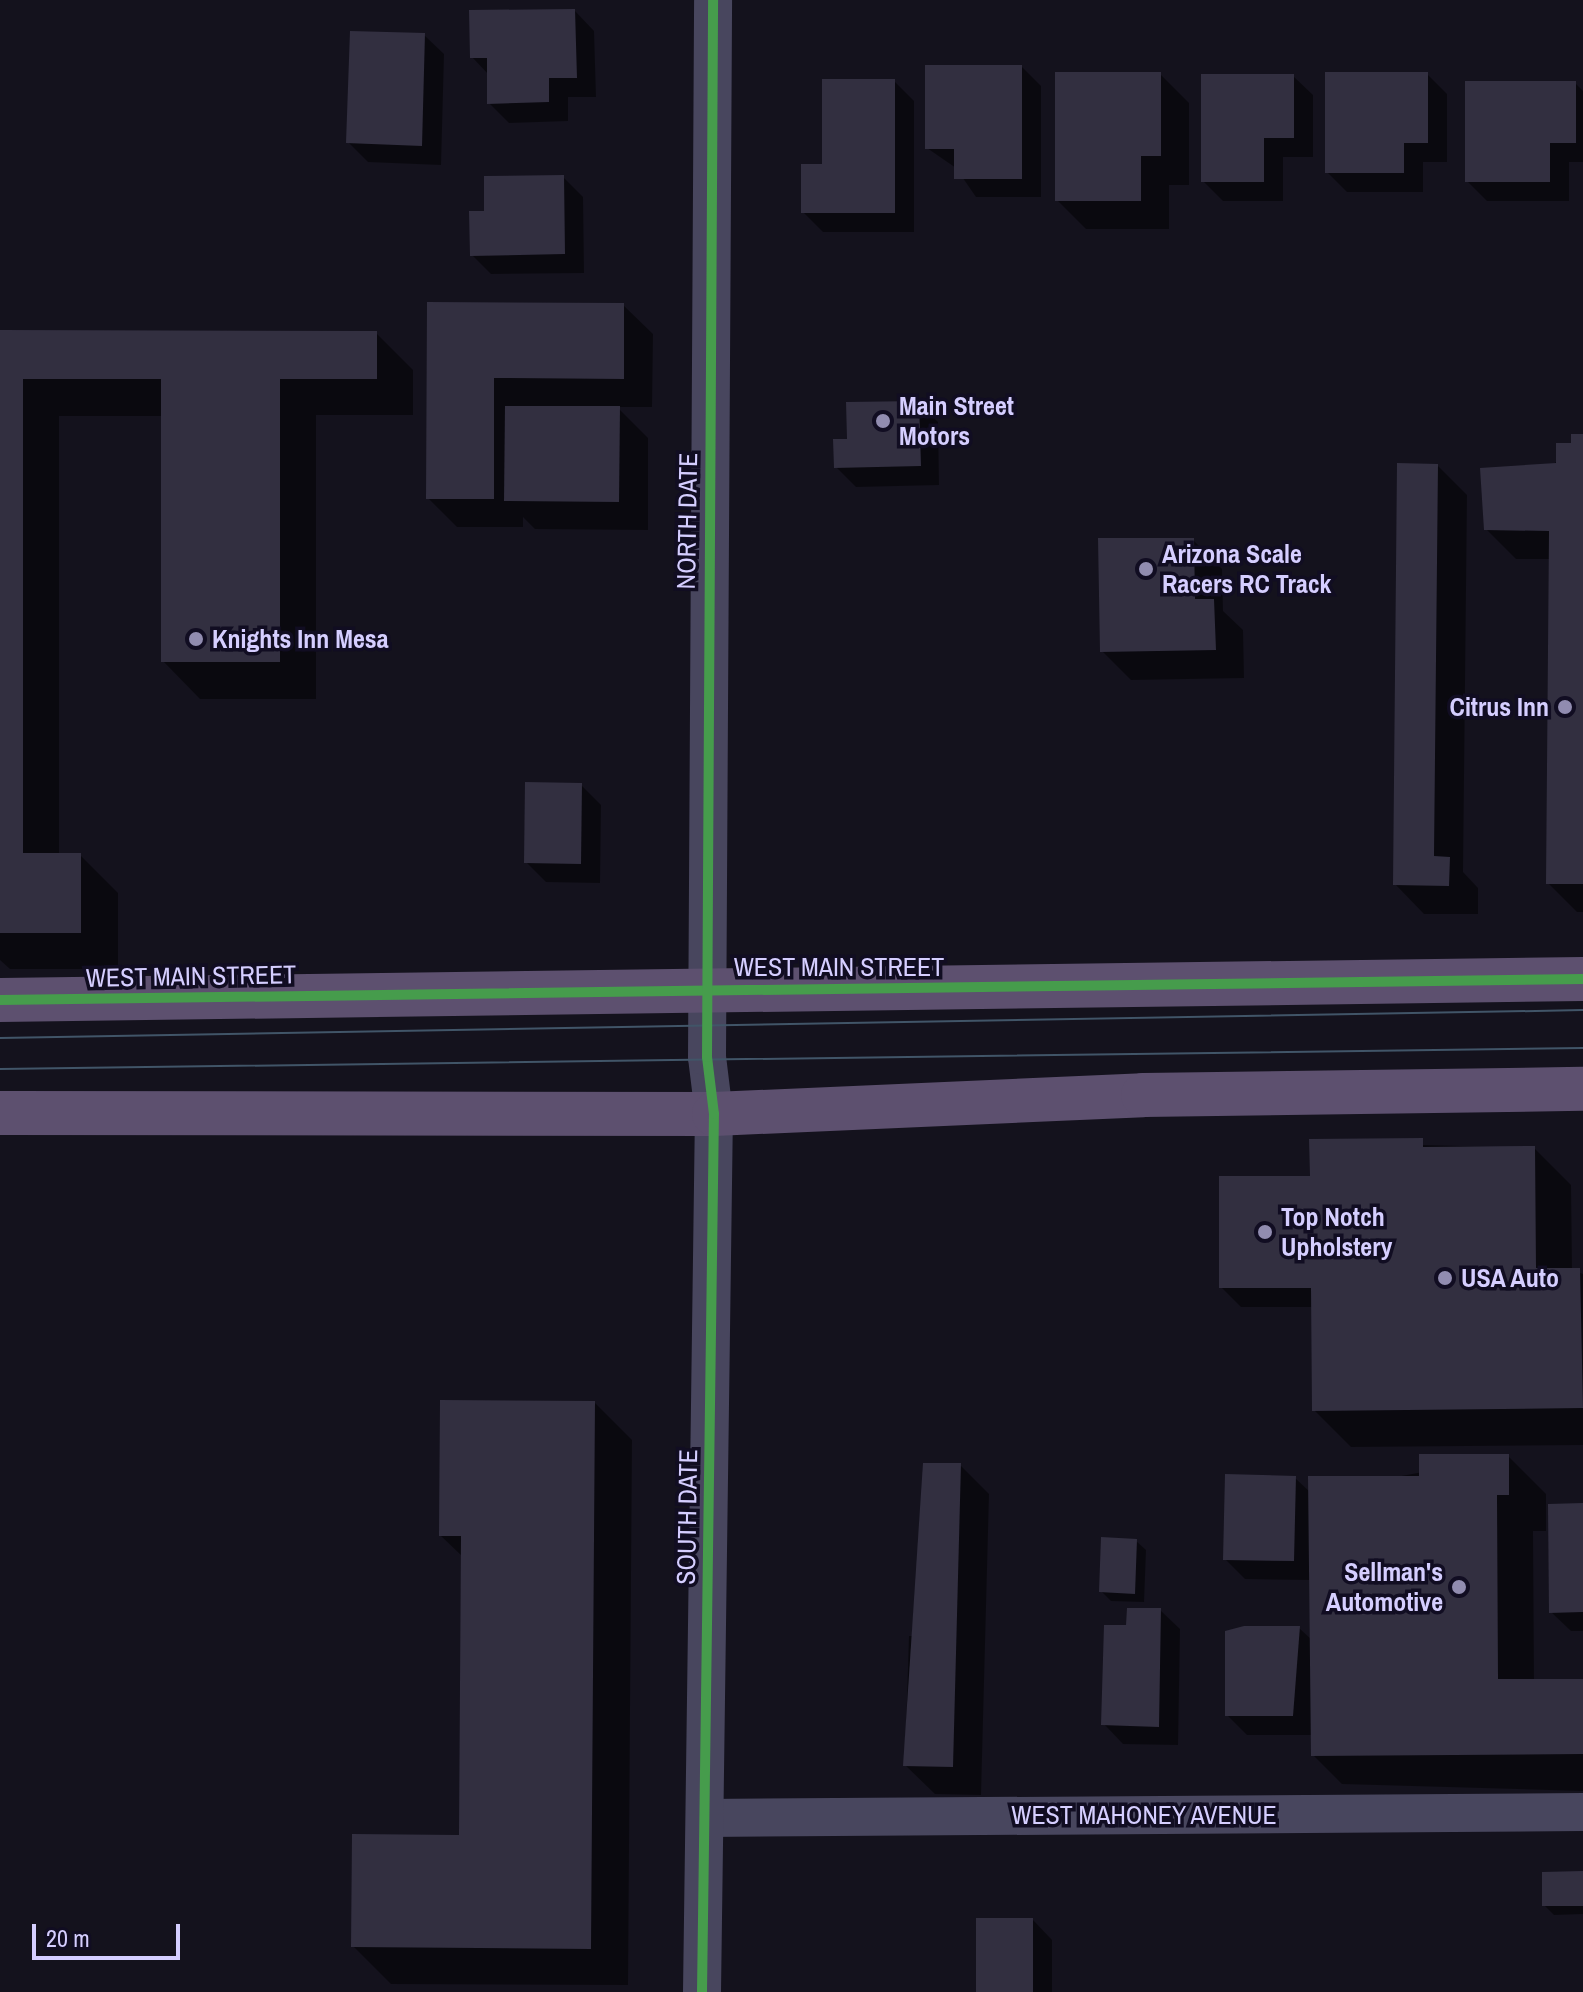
<!DOCTYPE html>
<html>
<head>
<meta charset="utf-8">
<style>
  body { margin:0 }
  #map { position:relative; width:1583px; height:1992px; overflow:hidden; background:#14121d; font-family:"Archivo Narrow",sans-serif }
  div>[style] { position:absolute }
  [style*='--x'] { left:calc(var(--x)*1px); top:calc(var(--y)*1px); width:calc(var(--w)*1px); rotate:calc(var(--a)*1deg) }
  .shadow>* { inset:0; background:#0007 }
  .building>* { inset:0; background:#322f40 }
  .minor>* { height:38px; margin:-19px; padding:0 19px; transform-origin:19px; border-radius:19px; background:#48465e }
  .primary>* { height:44px; margin:-22px; padding:0 22px; transform-origin:22px; border-radius:22px; background:#5d506f }
  .tram>* { height:2px; margin:-1px; padding:0 1px; transform-origin:1px; border-radius:1px; background:#415568 }
  .cycleway>* { height:10px; margin:-5px; padding:0 5px; transform-origin:5px; border-radius:5px; background:#469c4c }
  .dots>* { width:22px; height:22px; translate:-50% -50%; box-sizing:border-box; border:4px solid #110d22; border-radius:50% }
  span { translate:-50% -50%; white-space:nowrap; text-align:center; line-height:1.15; -webkit-text-stroke:7px #110d22; paint-order:stroke }
  .poi-label { font-size:26px; color:#d5ceff; font-weight:700 }
  .left { translate:0 -50%; text-align:left }
  .right { translate:-100% -50%; text-align:right }
  .street-label { font-size:26px; color:#d5ceff }
  .scale { position:absolute; left:32px; top:1924px; width:148px; height:36px; box-sizing:border-box; border:4px solid #d5ceff; border-top:0; padding-left:10px; font-size:24px; line-height:28px; white-space:nowrap; color:#d5ceff; -webkit-text-stroke:6px #110d22; paint-order:stroke }
</style>
</head>
<body>
<div id="map">
  <div class="shadow">
    <div style="clip-path:polygon(575px 11px,594px 31px,596px 97px,568px 97px,568px 121px,509px 123px,489px 103px,489px 75px,472px 57px)"></div>
    <div style="clip-path:polygon(424px 35px,444px 54px,441px 165px,368px 162px,348px 142px)"></div>
    <div style="clip-path:polygon(1022px 67px,1041px 86px,1041px 197px,976px 197px,956px 168px,927px 148px)"></div>
    <div style="clip-path:polygon(1160px 74px,1189px 103px,1189px 185px,1169px 185px,1169px 229px,1086px 229px,1057px 200px)"></div>
    <div style="clip-path:polygon(1427px 74px,1447px 94px,1447px 162px,1423px 162px,1423px 192px,1347px 192px,1327px 172px)"></div>
    <div style="clip-path:polygon(1293px 76px,1313px 95px,1313px 157px,1283px 157px,1283px 201px,1223px 201px,1203px 181px)"></div>
    <div style="clip-path:polygon(894px 81px,914px 101px,914px 232px,823px 232px,803px 212px,824px 166px)"></div>
    <div style="clip-path:polygon(1575px 83px,1583px 91px,1583px 162px,1569px 162px,1569px 201px,1487px 201px,1467px 181px)"></div>
    <div style="clip-path:polygon(563px 177px,583px 197px,584px 273px,491px 274px,472px 255px,486px 213px)"></div>
    <div style="clip-path:polygon(429px 304px,623px 305px,653px 334px,652px 407px,617px 407px,648px 438px,648px 530px,535px 529px,523px 517px,523px 527px,457px 527px,428px 498px)"></div>
    <div style="clip-path:polygon(0 332px,376px 333px,413px 370px,413px 415px,316px 415px,316px 699px,200px 699px,163px 661px,163px 416px,59px 416px,59px 855px,80px 855px,118px 893px,118px 969px,10px 969px,0 960px)"></div>
    <div style="clip-path:polygon(918px 403px,938px 422px,939px 485px,856px 487px,836px 467px)"></div>
    <div style="clip-path:polygon(1583px 436px,1583px 912px,1577px 912px,1548px 883px,1551px 559px,1516px 559px,1486px 529px)"></div>
    <div style="clip-path:polygon(1438px 466px,1467px 495px,1463px 872px,1478px 888px,1478px 914px,1424px 914px,1395px 884px)"></div>
    <div style="clip-path:polygon(1193px 540px,1222px 569px,1223px 611px,1243px 630px,1244px 678px,1131px 680px,1102px 651px)"></div>
    <div style="clip-path:polygon(581px 785px,601px 805px,600px 883px,546px 882px,526px 862px)"></div>
    <div style="clip-path:polygon(1311px 1142px,1534px 1148px,1571px 1185px,1572px 1270px,1583px 1274px,1583px 1445px,1351px 1447px,1314px 1410px,1313px 1307px,1241px 1307px,1221px 1287px,1312px 1178px)"></div>
    <div style="clip-path:polygon(595px 1403px,632px 1440px,628px 1985px,391px 1984px,353px 1946px,461px 1837px,463px 1557px,441px 1536px)"></div>
    <div style="clip-path:polygon(1508px 1456px,1546px 1494px,1546px 1531px,1533px 1531px,1534px 1681px,1583px 1681px,1583px 1791px,1342px 1784px,1313px 1755px,1312px 1735px,1247px 1735px,1227px 1715px,1299px 1628px,1312px 1640px,1311px 1580px,1245px 1579px,1225px 1559px,1295px 1478px,1311px 1493px)"></div>
    <div style="clip-path:polygon(960px 1465px,989px 1494px,981px 1795px,935px 1794px,905px 1765px,909px 1636px,917px 1636px)"></div>
    <div style="clip-path:polygon(1583px 1505px,1583px 1631px,1571px 1631px,1551px 1612px)"></div>
    <div style="clip-path:polygon(1136px 1541px,1146px 1550px,1144px 1602px,1111px 1601px,1101px 1591px)"></div>
    <div style="clip-path:polygon(1160px 1610px,1180px 1629px,1178px 1745px,1123px 1744px,1104px 1724px,1128px 1627px)"></div>
    <div style="clip-path:polygon(1583px 1873px,1583px 1914px,1554px 1915px,1544px 1905px)"></div>
    <div style="clip-path:polygon(1033px 1920px,1052px 1940px,1052px 1992px,978px 1992px)"></div>
  </div>
  <div class="building">
    <div style="clip-path:polygon(575px 9px,577px 78px,549px 78px,549px 102px,487px 104px,487px 58px,470px 58px,469px 10px)"></div>
    <div style="clip-path:polygon(350px 31px,425px 33px,422px 146px,346px 143px)"></div>
    <div style="clip-path:polygon(925px 65px,1022px 65px,1022px 179px,954px 179px,954px 149px,925px 149px)"></div>
    <div style="clip-path:polygon(1055px 72px,1161px 72px,1161px 156px,1141px 156px,1141px 201px,1055px 201px)"></div>
    <div style="clip-path:polygon(1325px 72px,1428px 72px,1428px 143px,1404px 143px,1404px 173px,1325px 173px)"></div>
    <div style="clip-path:polygon(1201px 74px,1294px 74px,1294px 138px,1264px 138px,1264px 182px,1201px 182px)"></div>
    <div style="clip-path:polygon(822px 79px,895px 79px,895px 213px,801px 213px,801px 164px,822px 164px)"></div>
    <div style="clip-path:polygon(1465px 81px,1576px 81px,1576px 143px,1550px 143px,1550px 182px,1465px 182px)"></div>
    <div style="clip-path:polygon(564px 175px,565px 254px,470px 256px,469px 211px,484px 211px,484px 176px)"></div>
    <div style="clip-path:polygon(427px 302px,624px 303px,624px 379px,494px 378px,494px 499px,426px 499px)"></div>
    <div style="clip-path:polygon(0 330px,377px 331px,377px 379px,280px 379px,280px 662px,161px 662px,161px 379px,23px 379px,23px 853px,81px 853px,81px 933px,0 933px)"></div>
    <div style="clip-path:polygon(919px 401px,921px 466px,834px 468px,833px 439px,847px 439px,846px 402px)"></div>
    <div style="clip-path:polygon(505px 406px,620px 406px,619px 502px,504px 501px)"></div>
    <div style="clip-path:polygon(1571px 434px,1583px 434px,1583px 884px,1546px 884px,1549px 531px,1484px 530px,1480px 468px,1556px 463px,1556px 443px,1571px 443px)"></div>
    <div style="clip-path:polygon(1397px 463px,1438px 464px,1434px 856px,1450px 857px,1449px 886px,1393px 885px)"></div>
    <div style="clip-path:polygon(1098px 538px,1194px 538px,1195px 599px,1214px 599px,1216px 650px,1100px 652px)"></div>
    <div style="clip-path:polygon(525px 782px,582px 783px,581px 864px,524px 863px)"></div>
    <div style="clip-path:polygon(1423px 1138px,1423px 1147px,1535px 1146px,1536px 1268px,1580px 1268px,1583px 1408px,1312px 1411px,1311px 1288px,1219px 1288px,1219px 1176px,1310px 1176px,1309px 1139px)"></div>
    <div style="clip-path:polygon(440px 1400px,595px 1401px,591px 1949px,351px 1947px,352px 1834px,459px 1835px,461px 1536px,439px 1536px)"></div>
    <div style="clip-path:polygon(1419px 1454px,1509px 1454px,1509px 1495px,1497px 1495px,1498px 1679px,1583px 1679px,1583px 1754px,1311px 1756px,1308px 1476px,1419px 1476px)"></div>
    <div style="clip-path:polygon(923px 1463px,961px 1463px,953px 1767px,903px 1766px)"></div>
    <div style="clip-path:polygon(1225px 1474px,1296px 1476px,1294px 1561px,1223px 1560px)"></div>
    <div style="clip-path:polygon(1583px 1503px,1583px 1612px,1549px 1613px,1548px 1504px)"></div>
    <div style="clip-path:polygon(1101px 1537px,1137px 1539px,1135px 1594px,1099px 1592px)"></div>
    <div style="clip-path:polygon(1127px 1608px,1161px 1608px,1159px 1727px,1101px 1725px,1104px 1625px,1126px 1625px)"></div>
    <div style="clip-path:polygon(1244px 1626px,1300px 1626px,1293px 1716px,1225px 1716px,1225px 1631px)"></div>
    <div style="clip-path:polygon(1583px 1871px,1583px 1906px,1542px 1906px,1542px 1872px)"></div>
    <div style="clip-path:polygon(976px 1918px,1033px 1918px,1033px 1992px,976px 1992px)"></div>
  </div>
  <div class="minor">
    <div style="--x:705;--y:1818;--w:878;--a:-0.39"></div>
    <div style="--x:702;--y:1992;--w:878;--a:-89.22"></div>
    <div style="--x:714;--y:1114;--w:57;--a:-97"></div>
    <div style="--x:707;--y:1057;--w:1057;--a:-89.67"></div>
  </div>
  <div class="primary">
    <div style="--x:0;--y:1000;--w:1583;--a:-0.76"></div>
    <div style="--x:0;--y:1113;--w:714;--a:0.08"></div>
    <div style="--x:714;--y:1114;--w:429;--a:-2.5"></div>
    <div style="--x:1143;--y:1095;--w:440;--a:-0.8"></div>
  </div>
  <div class="tram">
    <div style="--x:0;--y:1038;--w:1583;--a:-1.01"></div>
    <div style="--x:0;--y:1069;--w:1583;--a:-0.76"></div>
  </div>
  <div class="cycleway">
    <div style="--x:0;--y:1000;--w:1583;--a:-0.76"></div>
    <div style="--x:702;--y:1992;--w:878;--a:-89.22"></div>
    <div style="--x:714;--y:1114;--w:57;--a:-97"></div>
    <div style="--x:707;--y:1057;--w:1057;--a:-89.67"></div>
  </div>
  <div class="dots">
    <div style="left:883px;top:421px;background:#918cb0"></div>
    <div style="left:1146px;top:569px;background:#918cb0"></div>
    <div style="left:196px;top:639px;background:#918cb0"></div>
    <div style="left:1565px;top:707px;background:#918cb0"></div>
    <div style="left:1265px;top:1232px;background:#918cb0"></div>
    <div style="left:1445px;top:1278px;background:#918cb0"></div>
    <div style="left:1459px;top:1587px;background:#918cb0"></div>
  </div>
  <div class="poi-label">
    <span class="left" style="left:899px;top:421px">Main Street<br>Motors</span>
    <span class="left" style="left:1162px;top:569px">Arizona Scale<br>Racers RC Track</span>
    <span class="left" style="left:212px;top:639px">Knights Inn Mesa</span>
    <span class="right" style="left:1549px;top:707px">Citrus Inn</span>
    <span class="left" style="left:1281px;top:1232px">Top Notch<br>Upholstery</span>
    <span class="left" style="left:1461px;top:1278px">USA Auto</span>
    <span class="right" style="left:1443px;top:1587px">Sellman's<br>Automotive</span>
  </div>
  <div class="street-label">
    <span style="left:687px;top:521px;rotate:-89deg">NORTH DATE</span>
    <span style="left:839px;top:967px">WEST MAIN STREET</span>
    <span style="left:191px;top:976px;rotate:-1deg">WEST MAIN STREET</span>
    <span style="left:687px;top:1517px;rotate:-89deg">SOUTH DATE</span>
    <span style="left:1144px;top:1815px">WEST MAHONEY AVENUE</span>
  </div>
  <div class="scale">20 m</div>
</div>
</body>
</html>
